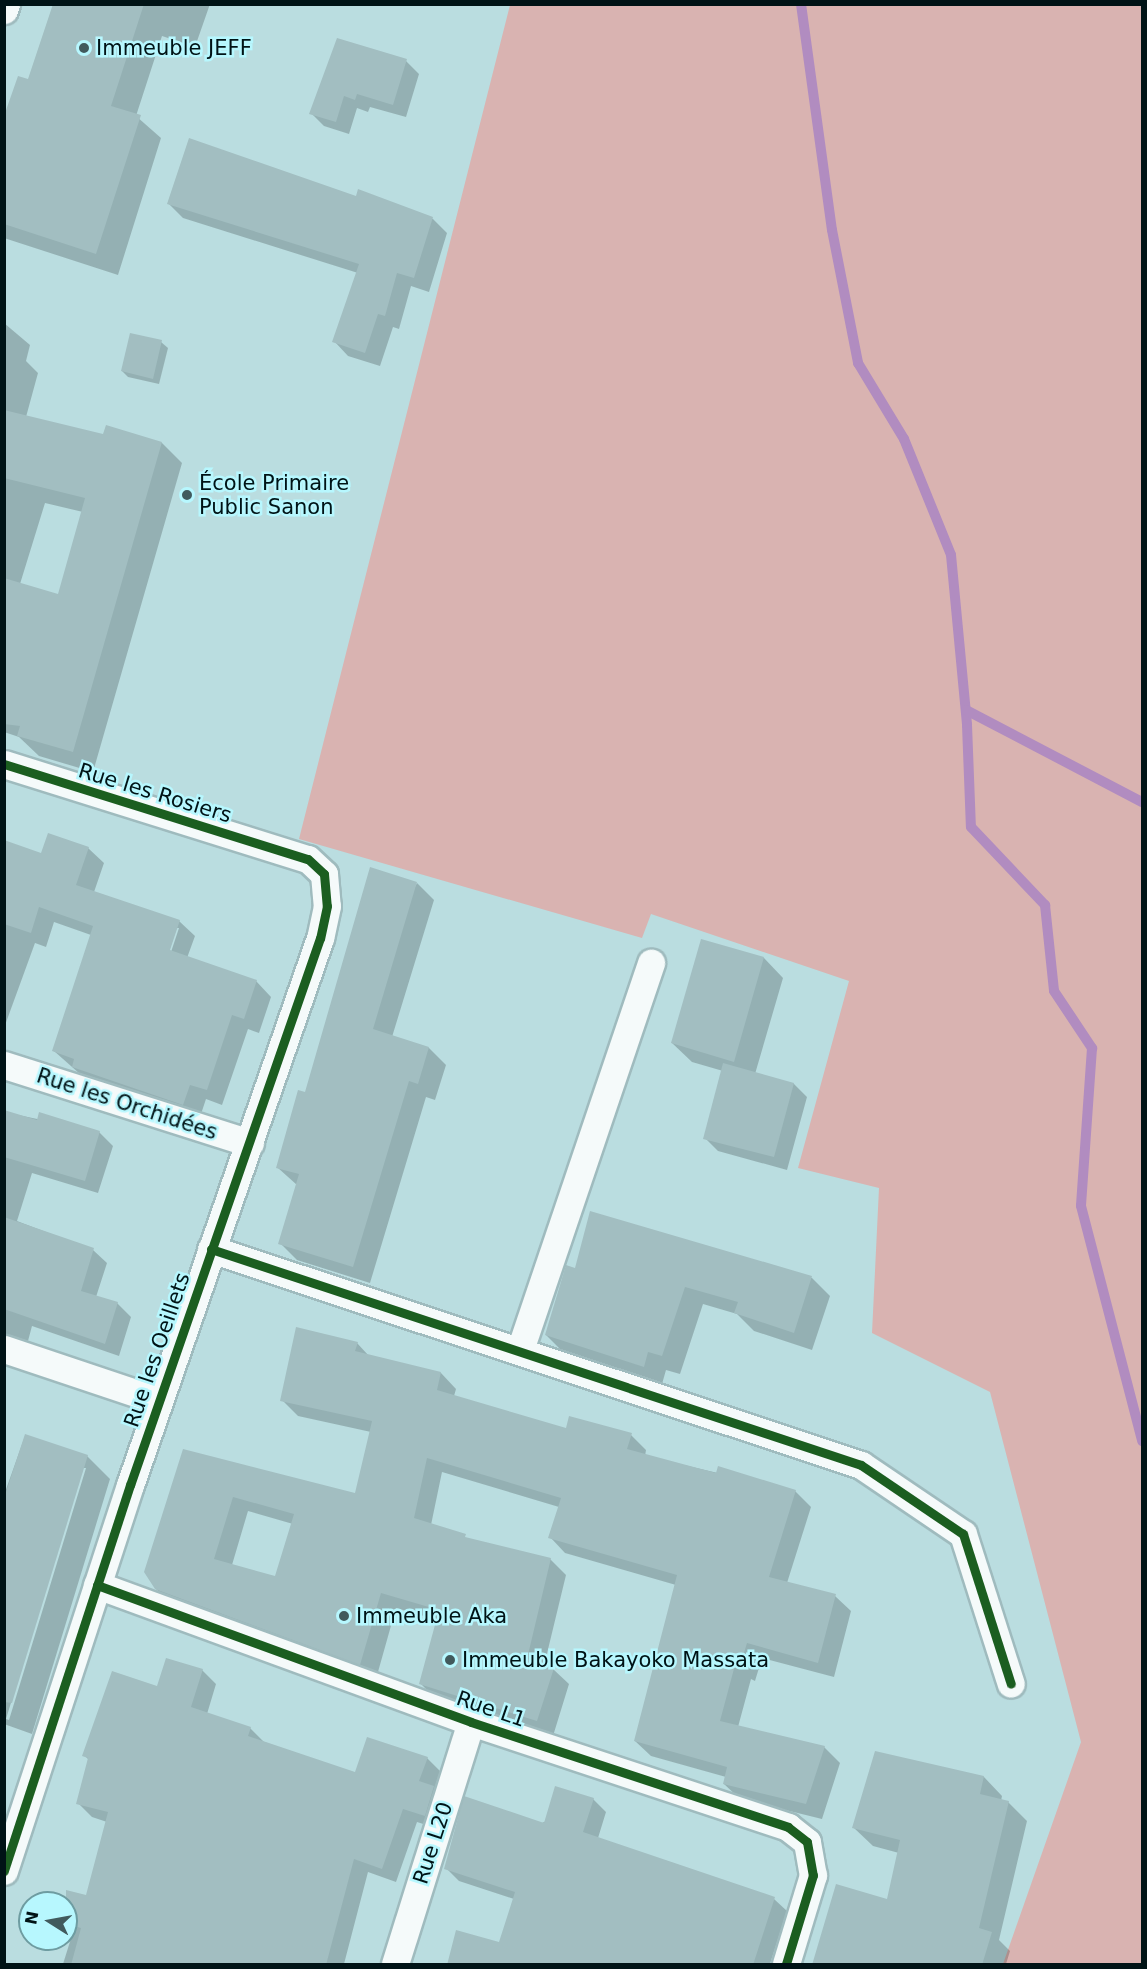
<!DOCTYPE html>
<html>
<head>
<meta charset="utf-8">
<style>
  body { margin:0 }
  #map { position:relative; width:1147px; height:1969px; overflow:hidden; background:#badde0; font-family:"DejaVu Sans",sans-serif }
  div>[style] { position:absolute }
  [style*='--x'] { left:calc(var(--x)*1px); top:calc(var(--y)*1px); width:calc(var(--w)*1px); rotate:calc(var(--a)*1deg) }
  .green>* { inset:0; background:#d9b3b1 }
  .shadow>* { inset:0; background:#0003 }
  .stream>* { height:10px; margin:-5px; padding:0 5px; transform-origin:5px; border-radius:5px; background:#b18cc0 }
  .building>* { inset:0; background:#a2bec1 }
  .roads { filter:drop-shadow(2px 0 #9fbbbe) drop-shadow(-2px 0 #9fbbbe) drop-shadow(0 2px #9fbbbe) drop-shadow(0 -2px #9fbbbe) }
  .minor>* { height:27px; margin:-13.5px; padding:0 13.5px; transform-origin:13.5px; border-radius:13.5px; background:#f5fafa }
  .cycleway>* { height:9px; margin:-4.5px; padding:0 4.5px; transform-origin:4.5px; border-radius:4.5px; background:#1b5e20 }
  .dots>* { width:16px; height:16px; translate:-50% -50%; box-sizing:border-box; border:3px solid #b7f7fe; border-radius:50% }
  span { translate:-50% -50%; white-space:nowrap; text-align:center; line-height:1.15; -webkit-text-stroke:5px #b7f7fe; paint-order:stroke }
  .poi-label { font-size:21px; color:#001316 }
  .left { translate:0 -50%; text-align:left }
  .street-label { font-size:21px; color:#001316 }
  .frame { position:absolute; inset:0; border:6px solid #001316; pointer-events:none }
  .north { position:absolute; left:18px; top:1891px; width:60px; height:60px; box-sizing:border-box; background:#b7f7fe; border:2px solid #6e9ca1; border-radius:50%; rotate:281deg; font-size:16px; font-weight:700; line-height:24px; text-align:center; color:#001316 }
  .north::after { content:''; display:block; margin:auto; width:21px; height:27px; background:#415a5d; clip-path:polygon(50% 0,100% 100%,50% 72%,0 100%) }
</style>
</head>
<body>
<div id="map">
  <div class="green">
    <div style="clip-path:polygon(510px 5px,1142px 5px,1142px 1964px,1003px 1964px,1081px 1742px,990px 1392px,872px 1333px,879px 1188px,798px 1168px,849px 981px,651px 914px,642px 938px,299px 839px)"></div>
  </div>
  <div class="shadow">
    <div style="clip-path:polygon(54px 4px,210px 4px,195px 47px,162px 36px,136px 116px,161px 138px,118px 275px,4px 238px,4px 118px,29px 81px)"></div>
    <div style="clip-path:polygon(406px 61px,419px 74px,406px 117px,370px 107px,368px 112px,357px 108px,349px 134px,324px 126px,311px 113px)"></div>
    <div style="clip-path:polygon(359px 191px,433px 219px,447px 233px,429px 292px,411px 286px,399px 329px,393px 327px,380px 366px,348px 356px,334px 341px,358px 273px,183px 218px,169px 204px,357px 198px)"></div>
    <div style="clip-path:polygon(evenodd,4px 323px,30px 345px,26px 361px,38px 373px,26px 417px,104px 436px,162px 443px,182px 463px,93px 772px,39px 756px,19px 737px,4px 732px,4px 323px,45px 503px,83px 512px,59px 595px,20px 584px,45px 503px)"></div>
    <div style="clip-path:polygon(161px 342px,168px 348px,159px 384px,128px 377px,122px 371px)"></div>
    <div style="clip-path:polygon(evenodd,4px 842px,42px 855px,88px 848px,104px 863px,94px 892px,179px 921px,195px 936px,187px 958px,256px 981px,271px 997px,259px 1033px,248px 1029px,222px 1105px,206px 1099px,199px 1120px,89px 1082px,54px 1051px,91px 935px,54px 922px,46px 947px,35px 943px,4px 1028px,4px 842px,176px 928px,179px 928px,169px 958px,166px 957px,176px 928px)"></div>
    <div style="clip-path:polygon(417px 883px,434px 900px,392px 1037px,429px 1048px,446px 1065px,435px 1100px,426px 1097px,370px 1283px,297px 1260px,280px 1243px,297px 1185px,278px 1168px,306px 1094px)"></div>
    <div style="clip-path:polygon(702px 941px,764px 958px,783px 978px,755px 1074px,794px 1084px,807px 1097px,787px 1170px,718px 1151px,705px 1138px,723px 1071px,692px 1062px,672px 1043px)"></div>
    <div style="clip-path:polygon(4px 1112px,99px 1132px,113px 1146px,98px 1193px,32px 1173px,17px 1221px,93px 1250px,107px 1263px,96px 1297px,117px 1303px,131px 1317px,119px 1356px,32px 1326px,28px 1341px,4px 1334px)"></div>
    <div style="clip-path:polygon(592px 1213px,812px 1278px,830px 1296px,812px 1350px,754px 1331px,737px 1314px,703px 1304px,680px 1374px,666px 1370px,662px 1384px,564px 1353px,546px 1335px,576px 1270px)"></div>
    <div style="clip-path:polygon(evenodd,357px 1343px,369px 1356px,441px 1373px,456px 1389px,454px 1396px,567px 1430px,631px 1435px,646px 1450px,645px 1456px,795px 1491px,811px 1507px,787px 1583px,835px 1596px,851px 1611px,834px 1677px,762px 1658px,755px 1681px,751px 1679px,738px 1727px,824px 1747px,840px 1763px,822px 1819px,740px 1799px,724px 1784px,726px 1777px,651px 1756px,635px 1741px,676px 1585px,565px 1553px,550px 1537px,559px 1507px,442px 1472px,431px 1525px,470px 1540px,550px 1559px,566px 1575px,544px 1666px,553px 1669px,569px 1684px,553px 1736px,436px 1699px,420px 1683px,438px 1620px,396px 1608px,376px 1679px,172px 1605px,156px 1589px,184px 1451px,356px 1495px,371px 1432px,298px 1416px,282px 1400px,357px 1343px,248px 1511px,293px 1524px,276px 1578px,232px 1565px,248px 1511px)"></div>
    <div style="clip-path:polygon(evenodd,25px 1436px,87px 1456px,110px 1479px,32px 1734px,4px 1724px,4px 1495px,25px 1436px,83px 1468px,86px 1468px,9px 1720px,6px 1719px,83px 1468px)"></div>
    <div style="clip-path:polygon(202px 1670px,216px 1684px,207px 1714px,250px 1728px,264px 1742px,356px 1774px,427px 1758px,441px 1772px,435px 1789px,448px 1802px,439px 1829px,417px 1822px,396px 1882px,368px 1872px,344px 1964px,63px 1964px,73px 1932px,66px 1925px,66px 1909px,87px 1897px,107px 1822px,92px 1817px,78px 1803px,89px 1760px,84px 1755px,158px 1687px)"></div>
    <div style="clip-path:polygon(876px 1753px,984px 1777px,1002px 1796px,1001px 1801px,1008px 1802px,1027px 1821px,999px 1940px,1010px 1951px,1006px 1964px,820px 1964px,888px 1901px,899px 1853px,873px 1846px,854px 1828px)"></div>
    <div style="clip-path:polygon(593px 1799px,606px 1812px,598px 1838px,774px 1899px,787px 1911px,770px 1964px,453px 1964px,500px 1944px,514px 1899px,459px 1881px,446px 1868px)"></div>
  </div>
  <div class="stream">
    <div style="--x:801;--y:4;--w:228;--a:82.2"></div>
    <div style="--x:832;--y:230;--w:136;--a:78.9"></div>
    <div style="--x:858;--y:363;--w:89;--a:58.8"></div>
    <div style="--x:904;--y:439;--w:125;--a:67.9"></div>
    <div style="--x:951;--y:555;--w:171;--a:84.6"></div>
    <div style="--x:967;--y:725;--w:102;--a:87.8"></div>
    <div style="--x:971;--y:827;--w:108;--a:46.5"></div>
    <div style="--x:1045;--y:905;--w:86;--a:84"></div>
    <div style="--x:1054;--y:991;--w:69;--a:56.3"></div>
    <div style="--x:1092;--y:1048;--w:158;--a:94"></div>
    <div style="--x:1081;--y:1206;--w:243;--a:75.4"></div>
    <div style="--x:966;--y:710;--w:199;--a:27.6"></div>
  </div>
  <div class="building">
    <div style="clip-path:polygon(53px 4px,144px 4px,111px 106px,141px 115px,96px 254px,4px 224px,4px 116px,18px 76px,28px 79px)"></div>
    <div style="clip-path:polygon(337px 38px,407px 59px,393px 105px,357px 94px,355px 100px,344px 96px,336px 122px,309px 114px)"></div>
    <div style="clip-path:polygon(189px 138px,356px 196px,358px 189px,433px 217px,414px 278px,397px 273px,385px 316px,378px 314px,365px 353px,332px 342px,359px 264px,167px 204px)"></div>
    <div style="clip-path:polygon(130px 333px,162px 340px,153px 379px,121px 371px)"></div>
    <div style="clip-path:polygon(4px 410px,103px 434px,106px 425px,162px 442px,73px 752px,17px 736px,20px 726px,4px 724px,4px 578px,58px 594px,85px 498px,4px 478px)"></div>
    <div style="clip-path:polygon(48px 833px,89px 847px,76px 885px,180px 920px,170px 950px,257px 980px,244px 1019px,232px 1015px,207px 1090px,190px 1085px,183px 1105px,72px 1067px,74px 1059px,52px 1051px,93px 926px,39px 907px,31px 933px,4px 924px,4px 840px,41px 853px)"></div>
    <div style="clip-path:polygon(370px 867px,417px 882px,373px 1029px,429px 1047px,418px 1084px,409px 1081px,353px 1267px,278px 1244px,299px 1174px,276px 1168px,298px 1090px,305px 1092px)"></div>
    <div style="clip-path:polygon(701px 939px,764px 957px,734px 1062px,671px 1043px)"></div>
    <div style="clip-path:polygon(723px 1063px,794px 1083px,774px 1157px,703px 1139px)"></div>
    <div style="clip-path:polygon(4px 1110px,37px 1120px,39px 1112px,100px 1131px,85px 1181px,4px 1157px)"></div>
    <div style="clip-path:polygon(590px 1211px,812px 1276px,794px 1333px,734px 1313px,738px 1302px,685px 1287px,662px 1356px,648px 1352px,644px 1367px,545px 1335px,566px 1265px,575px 1268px)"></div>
    <div style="clip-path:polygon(4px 1217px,94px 1248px,81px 1291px,118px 1302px,105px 1344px,4px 1309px)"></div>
    <div style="clip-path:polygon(evenodd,296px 1327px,358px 1342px,355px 1351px,441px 1372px,437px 1390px,566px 1428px,569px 1416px,632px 1433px,627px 1449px,716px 1473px,718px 1466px,796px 1490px,769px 1577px,836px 1594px,818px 1663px,747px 1643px,740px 1666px,735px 1665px,720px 1721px,825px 1746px,806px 1804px,723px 1784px,727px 1767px,634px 1741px,677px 1575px,548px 1538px,561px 1498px,427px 1458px,414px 1518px,466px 1534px,465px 1537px,551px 1558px,527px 1659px,554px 1668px,537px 1721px,419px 1684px,439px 1610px,381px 1593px,360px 1665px,155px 1589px,144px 1572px,183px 1449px,355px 1493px,372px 1421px,280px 1401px,296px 1327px,233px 1497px,294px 1514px,275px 1576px,214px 1559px,233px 1497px)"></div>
    <div style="clip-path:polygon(25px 1434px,88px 1455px,12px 1703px,4px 1702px,4px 1498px)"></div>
    <div style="clip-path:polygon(166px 1658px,203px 1669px,191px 1707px,251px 1727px,248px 1736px,355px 1772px,367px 1737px,428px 1757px,419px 1781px,434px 1786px,425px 1816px,403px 1809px,382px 1869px,354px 1859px,326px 1965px,71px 1965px,81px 1928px,66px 1924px,66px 1890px,86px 1895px,108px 1812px,76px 1804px,88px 1758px,82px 1756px,112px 1671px,157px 1686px)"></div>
    <div style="clip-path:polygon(875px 1751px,984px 1776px,980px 1794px,1009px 1801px,979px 1928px,992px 1932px,982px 1965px,812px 1965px,836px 1884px,887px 1899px,900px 1840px,852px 1828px)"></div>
    <div style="clip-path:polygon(555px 1786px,594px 1798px,583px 1832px,775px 1897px,753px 1965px,447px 1965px,456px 1930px,499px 1942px,515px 1892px,444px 1869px,464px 1796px,544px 1823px)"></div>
  </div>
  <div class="roads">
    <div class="minor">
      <div style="--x:4;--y:10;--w:6;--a:-72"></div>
      <div style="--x:4;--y:764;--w:318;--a:17.4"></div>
      <div style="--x:308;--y:859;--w:22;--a:43"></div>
      <div style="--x:324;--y:874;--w:32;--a:85"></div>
      <div style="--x:327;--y:906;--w:33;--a:102"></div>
      <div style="--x:320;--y:938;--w:579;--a:109.15"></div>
      <div style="--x:130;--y:1485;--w:406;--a:108.1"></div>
      <div style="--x:4;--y:1065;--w:258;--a:17.6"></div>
      <div style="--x:211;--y:1249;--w:685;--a:18.38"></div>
      <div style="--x:861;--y:1465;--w:123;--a:34.1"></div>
      <div style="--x:963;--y:1534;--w:157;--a:72.3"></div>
      <div style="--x:4;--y:1349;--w:163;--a:18.5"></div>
      <div style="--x:520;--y:1350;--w:409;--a:-71.3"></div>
      <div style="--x:97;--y:1585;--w:398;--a:20.1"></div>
      <div style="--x:471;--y:1722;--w:334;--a:18.3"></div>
      <div style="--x:788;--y:1827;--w:24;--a:38"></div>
      <div style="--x:807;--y:1842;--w:34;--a:80"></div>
      <div style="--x:813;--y:1875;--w:93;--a:106.9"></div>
      <div style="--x:395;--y:1964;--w:254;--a:-72.6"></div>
    </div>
  </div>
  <div class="cycleway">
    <div style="--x:4;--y:764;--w:318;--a:17.4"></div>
    <div style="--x:308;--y:859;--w:22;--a:43"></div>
    <div style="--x:324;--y:874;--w:32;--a:85"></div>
    <div style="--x:327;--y:906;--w:33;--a:102"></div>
    <div style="--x:320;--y:938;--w:579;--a:109.15"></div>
    <div style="--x:130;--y:1485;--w:406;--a:108.1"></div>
    <div style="--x:211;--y:1249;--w:685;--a:18.38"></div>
    <div style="--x:861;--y:1465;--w:123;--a:34.1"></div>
    <div style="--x:963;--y:1534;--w:157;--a:72.3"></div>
    <div style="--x:97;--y:1585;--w:398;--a:20.1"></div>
    <div style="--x:471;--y:1722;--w:334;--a:18.3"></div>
    <div style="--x:788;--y:1827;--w:24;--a:38"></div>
    <div style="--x:807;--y:1842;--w:34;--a:80"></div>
    <div style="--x:813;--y:1875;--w:93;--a:106.9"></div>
  </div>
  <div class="dots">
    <div style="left:84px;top:48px;background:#415a5d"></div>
    <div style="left:187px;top:495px;background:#415a5d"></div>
    <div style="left:344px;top:1616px;background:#415a5d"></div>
    <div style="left:450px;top:1660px;background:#415a5d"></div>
  </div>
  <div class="poi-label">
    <span class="left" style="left:96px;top:48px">Immeuble JEFF</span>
    <span class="left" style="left:199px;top:495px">École Primaire<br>Public Sanon</span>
    <span class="left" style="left:356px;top:1616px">Immeuble Aka</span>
    <span class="left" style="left:462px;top:1660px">Immeuble Bakayoko Massata</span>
  </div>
  <div class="street-label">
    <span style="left:155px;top:793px;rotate:17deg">Rue les Rosiers</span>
    <span style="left:127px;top:1104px;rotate:18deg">Rue les Orchidées</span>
    <span style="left:157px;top:1350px;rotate:-71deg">Rue les Oeillets</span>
    <span style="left:491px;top:1709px;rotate:19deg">Rue L1</span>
    <span style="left:433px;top:1843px;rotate:-72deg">Rue L20</span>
  </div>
  <div class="frame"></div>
  <div class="north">N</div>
</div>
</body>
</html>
